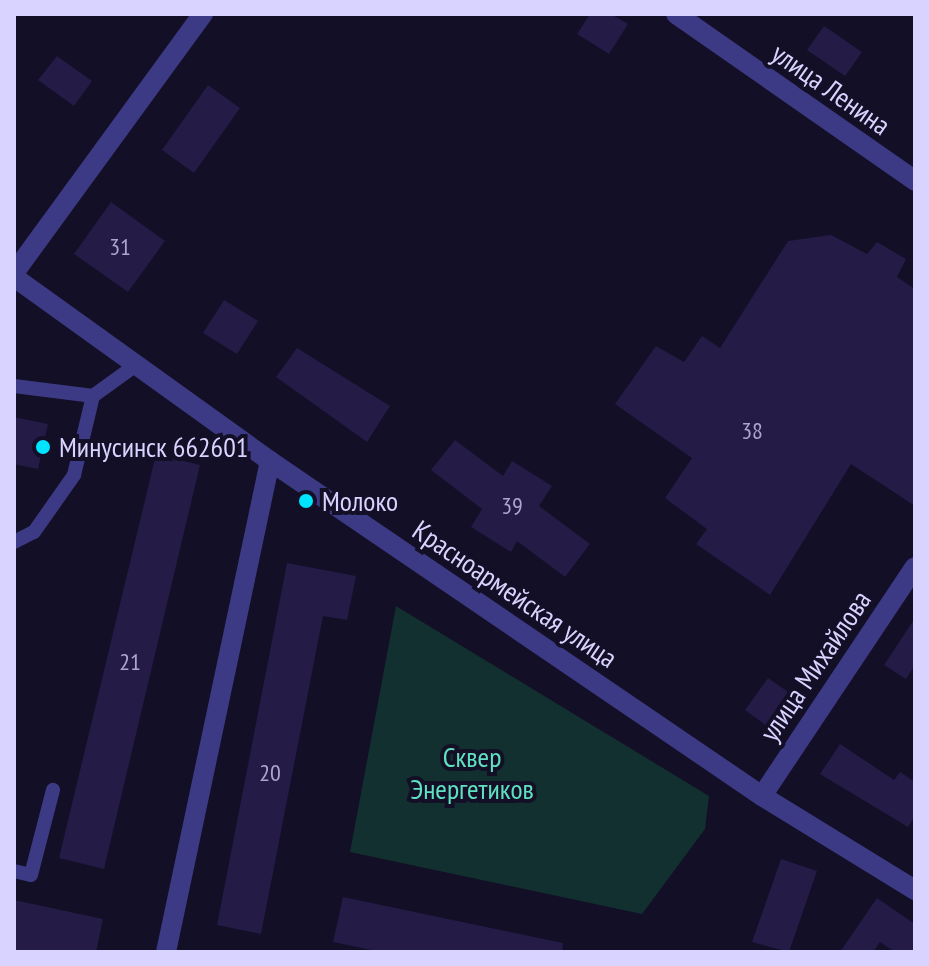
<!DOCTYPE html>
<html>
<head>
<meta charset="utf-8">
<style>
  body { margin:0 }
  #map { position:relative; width:929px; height:966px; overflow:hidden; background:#130f26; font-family:"PT Sans Narrow",sans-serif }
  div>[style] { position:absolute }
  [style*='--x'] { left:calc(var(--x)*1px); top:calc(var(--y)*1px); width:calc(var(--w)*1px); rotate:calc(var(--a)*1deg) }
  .green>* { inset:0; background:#12302f }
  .building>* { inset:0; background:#241b47 }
  .lane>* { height:14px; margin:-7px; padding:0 7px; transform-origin:7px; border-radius:7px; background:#3d3a85 }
  .street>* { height:20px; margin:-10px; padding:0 10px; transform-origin:10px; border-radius:10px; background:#3d3a85 }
  .dots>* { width:22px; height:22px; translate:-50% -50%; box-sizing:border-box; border:4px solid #130f26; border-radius:50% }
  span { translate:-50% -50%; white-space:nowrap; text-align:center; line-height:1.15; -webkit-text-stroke:8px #130f26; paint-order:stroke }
  .number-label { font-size:24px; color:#aca6d1 }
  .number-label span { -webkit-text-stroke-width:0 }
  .street-label { font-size:28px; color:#d9d4ff }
  .poi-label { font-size:28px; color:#d9d4ff }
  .left { translate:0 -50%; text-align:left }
  .park-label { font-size:28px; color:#5fe0c0 }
  .frame { position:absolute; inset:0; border:16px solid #d9d4ff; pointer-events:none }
</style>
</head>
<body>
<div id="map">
  <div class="green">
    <div style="clip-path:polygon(396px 606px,709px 796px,705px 829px,642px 914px,350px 852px)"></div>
  </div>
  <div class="building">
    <div style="clip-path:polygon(590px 14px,611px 14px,628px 24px,609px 54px,577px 34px)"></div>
    <div style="clip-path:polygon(824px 26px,862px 52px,845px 76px,807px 50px)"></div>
    <div style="clip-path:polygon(57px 56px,92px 81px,74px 106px,38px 80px)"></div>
    <div style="clip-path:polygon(208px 85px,240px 108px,194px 173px,162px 150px)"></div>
    <div style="clip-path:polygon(111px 202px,165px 241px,128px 292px,74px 254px)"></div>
    <div style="clip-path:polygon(831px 235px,867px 254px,877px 242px,906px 259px,897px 277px,915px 289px,915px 506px,851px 464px,770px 595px,696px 544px,707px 529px,665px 498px,692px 458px,615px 404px,656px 346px,684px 362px,702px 336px,720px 348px,788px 241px)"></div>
    <div style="clip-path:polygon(224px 300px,258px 321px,237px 354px,203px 333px)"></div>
    <div style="clip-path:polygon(297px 348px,390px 406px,367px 442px,276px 377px)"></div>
    <div style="clip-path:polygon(14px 417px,48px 424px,38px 469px,14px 464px)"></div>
    <div style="clip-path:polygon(455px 440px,503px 476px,512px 461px,552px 486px,539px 506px,590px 544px,565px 577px,517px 541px,511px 552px,471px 527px,482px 509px,431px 470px)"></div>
    <div style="clip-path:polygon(156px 454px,200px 465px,104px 869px,59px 858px)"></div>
    <div style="clip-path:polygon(287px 563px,356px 576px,347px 620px,323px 616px,261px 934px,217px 925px)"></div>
    <div style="clip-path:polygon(915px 618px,915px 665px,906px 679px,884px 665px)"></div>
    <div style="clip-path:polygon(768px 678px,794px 696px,771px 729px,745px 710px)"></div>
    <div style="clip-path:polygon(840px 744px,894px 780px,900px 772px,915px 782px,915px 816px,908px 827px,820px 774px)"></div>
    <div style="clip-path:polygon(781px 859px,817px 871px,789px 952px,752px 942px)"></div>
    <div style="clip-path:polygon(343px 897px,563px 943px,562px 952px,381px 952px,333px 942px)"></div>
    <div style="clip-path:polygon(877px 898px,915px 924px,915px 952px,895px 952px,880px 942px,873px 952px,840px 952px)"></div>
    <div style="clip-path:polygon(14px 900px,103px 919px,96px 952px,14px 952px)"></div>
  </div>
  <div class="lane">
    <div style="--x:14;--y:386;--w:80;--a:7.2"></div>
    <div style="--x:93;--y:396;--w:53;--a:-35.8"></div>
    <div style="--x:14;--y:542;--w:22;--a:-27"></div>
    <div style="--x:34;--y:532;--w:70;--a:-54.9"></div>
    <div style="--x:74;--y:475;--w:81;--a:-76.5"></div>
    <div style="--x:14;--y:871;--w:17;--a:13"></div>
    <div style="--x:31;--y:875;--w:88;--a:-75.5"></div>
  </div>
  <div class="street">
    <div style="--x:676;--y:14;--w:292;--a:34.9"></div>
    <div style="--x:14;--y:273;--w:321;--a:-53.9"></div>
    <div style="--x:14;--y:277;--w:315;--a:35.7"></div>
    <div style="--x:270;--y:461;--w:595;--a:34.25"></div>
    <div style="--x:762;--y:796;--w:180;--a:31.6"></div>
    <div style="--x:762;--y:796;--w:275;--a:-56.3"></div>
    <div style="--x:166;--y:952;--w:502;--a:-78.04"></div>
  </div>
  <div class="dots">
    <div style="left:43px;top:447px;background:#00e5ff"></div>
    <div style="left:306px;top:501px;background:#00e5ff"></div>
  </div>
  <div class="number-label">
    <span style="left:120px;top:247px">31</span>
    <span style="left:752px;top:431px">38</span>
    <span style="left:512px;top:506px">39</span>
    <span style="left:130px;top:662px">21</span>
    <span style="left:270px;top:773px">20</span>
  </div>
  <div class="street-label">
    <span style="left:831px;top:89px;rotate:35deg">улица Ленина</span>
    <span style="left:515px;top:594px;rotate:34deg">Красноармейская улица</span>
    <span style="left:815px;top:666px;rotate:-56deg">улица Михайлова</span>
  </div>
  <div class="poi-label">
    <span class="left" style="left:59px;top:447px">Минусинск 662601</span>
    <span class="left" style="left:322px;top:501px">Молоко</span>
  </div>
  <div class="park-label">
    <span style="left:472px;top:773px">Сквер<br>Энергетиков</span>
  </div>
  <div class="frame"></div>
</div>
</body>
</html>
